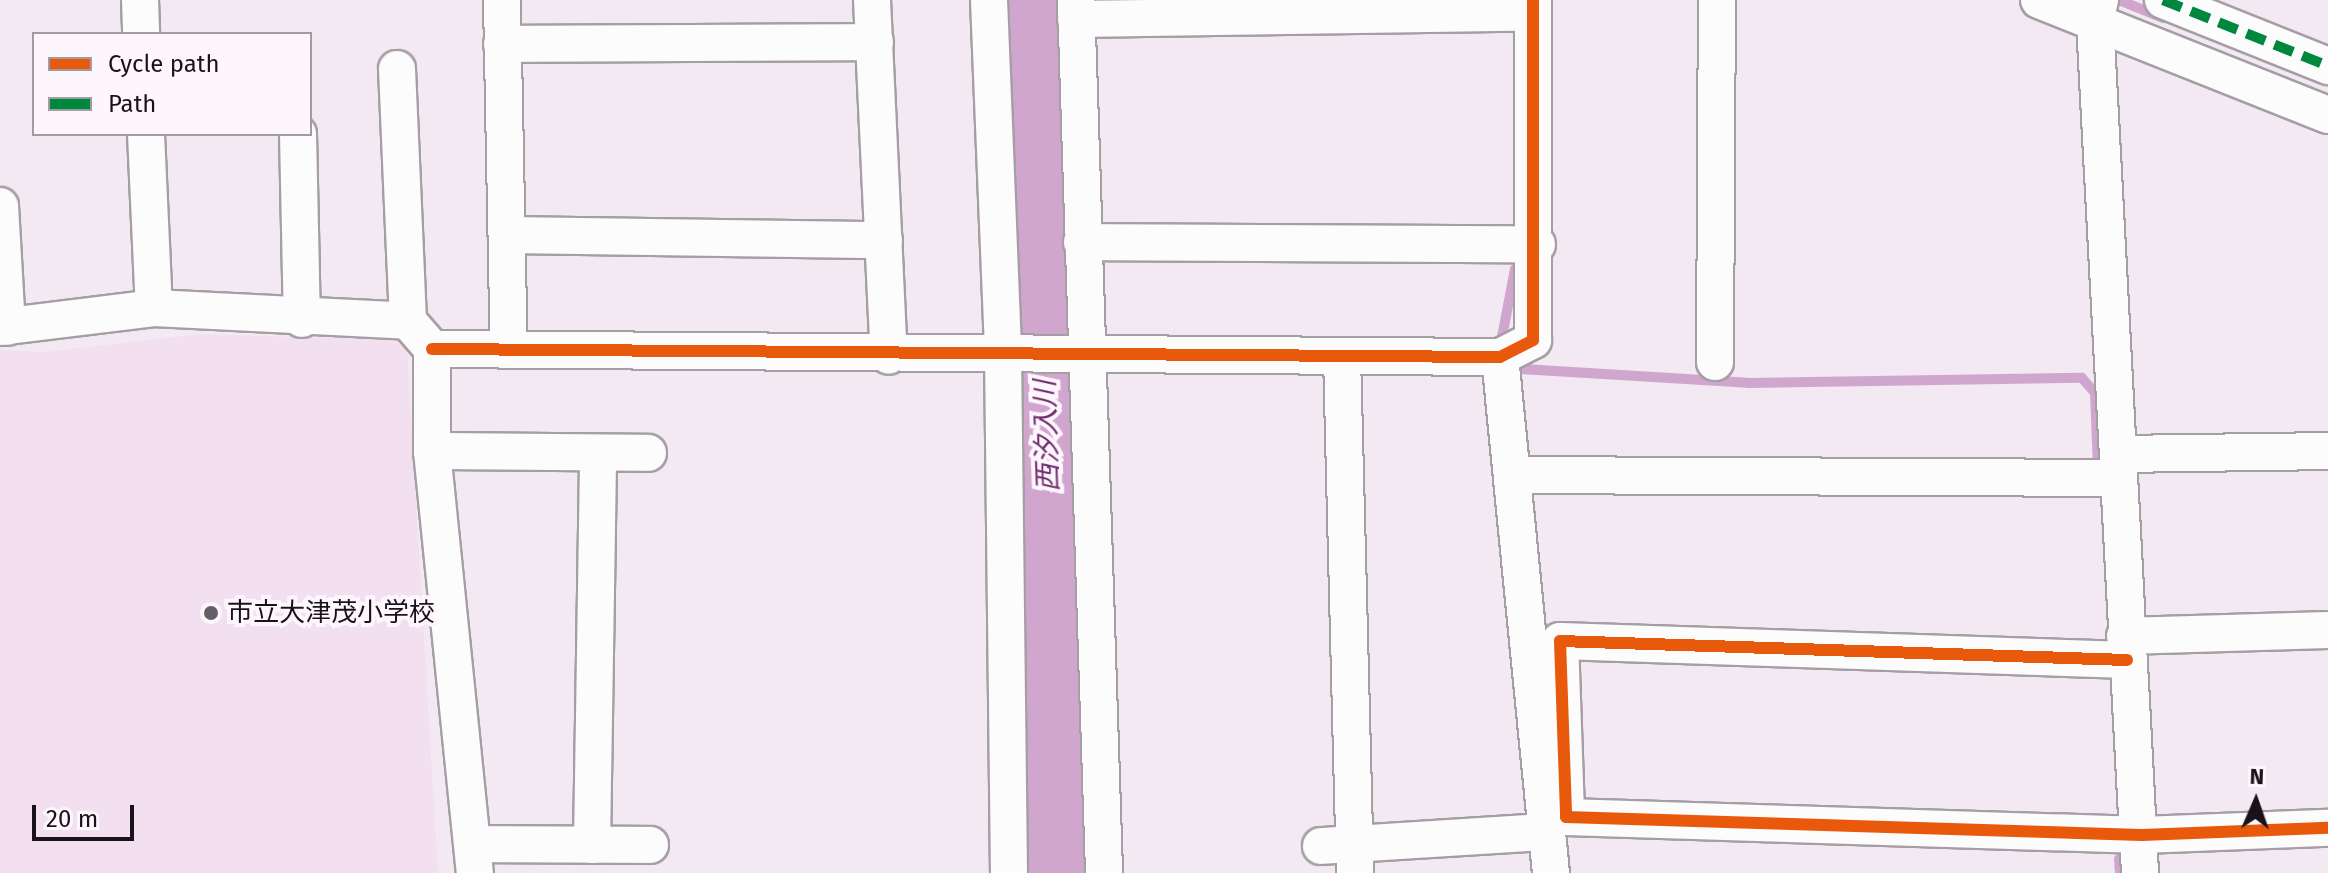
<!DOCTYPE html>
<html>
<head>
<meta charset="utf-8">
<style>
  body { margin:0 }
  #map { position:relative; width:2328px; height:873px; overflow:hidden; background:#f3e9f2; font-family:"Fira Sans","Noto Sans JP",sans-serif }
  div>[style] { position:absolute }
  [style*='--x'] { left:calc(var(--x)*1px); top:calc(var(--y)*1px); width:calc(var(--w)*1px); rotate:calc(var(--a)*1deg) }
  .built>* { inset:0; background:#f2e0f0 }
  .stream>* { height:10px; margin:-5px; padding:0 5px; transform-origin:5px; border-radius:5px; background:#d1a6ce }
  .river>* { height:62px; margin:-31px; padding:0 31px; transform-origin:31px; border-radius:31px; background:#d1a6ce }
  .roads { filter:drop-shadow(2px 0 #a59ea4) drop-shadow(-2px 0 #a59ea4) drop-shadow(0 2px #a59ea4) drop-shadow(0 -2px #a59ea4) }
  .minor>* { height:36px; margin:-18px; padding:0 18px; transform-origin:18px; border-radius:18px; background:#fdfcfd }
  .quiet>* { height:10px; margin-top:-5px; transform-origin:0; background:repeating-linear-gradient(90deg,#00873e 0 20px,transparent 0 30px) }
  .cycleway>* { height:12px; margin:-6px; padding:0 6px; transform-origin:6px; border-radius:6px; background:#e8590c }
  .dots>* { width:22px; height:22px; translate:-50% -50%; box-sizing:border-box; border:4px solid #fdf6fd; border-radius:50% }
  span { translate:-50% -50%; white-space:nowrap; text-align:center; line-height:1.15; -webkit-text-stroke:8px #fdf6fd; paint-order:stroke }
  .poi-label { font-size:26px; color:#191319 }
  .left { translate:0 -50%; text-align:left }
  .water-label { font-size:28px; color:#6e2c6c; font-style:italic }
  .legend { position:absolute; left:32px; top:32px; width:280px; height:104px; box-sizing:border-box; background:#fdf6fd; border:2px solid #a29ba2; margin:0; padding:10px 14px; list-style:none; font-size:24px; color:#191319 }
  .legend li { display:flex; align-items:center; gap:16px; height:40px }
  .legend b { width:40px; border:2px solid #a29ba2 }
  .north { position:absolute; left:2216px; top:761px; width:80px; height:80px; -webkit-text-stroke:6px #fdf6fd; paint-order:stroke; rotate:2deg; font-size:22px; font-weight:700; line-height:32px; text-align:center; color:#191319 }
  .north::after { content:''; display:block; margin:auto; width:28px; height:36px; background:#191319; clip-path:polygon(50% 0,100% 100%,50% 72%,0 100%) }
  .scale { position:absolute; left:32px; top:805px; width:102px; height:36px; box-sizing:border-box; border:4px solid #191319; border-top:0; padding-left:10px; font-size:24px; line-height:28px; white-space:nowrap; color:#191319; -webkit-text-stroke:6px #fdf6fd; paint-order:stroke }
</style>
</head>
<body>
<div id="map">
  <div class="built">
    <div style="clip-path:polygon(201px 334px,395px 340px,407px 350px,438px 873px,0 873px,0 350px,45px 352px)"></div>
  </div>
  <div class="stream">
    <div style="--x:2119;--y:0;--w:48;--a:22.2"></div>
    <div style="--x:1515;--y:269;--w:69;--a:100.8"></div>
    <div style="--x:1502;--y:337;--w:38;--a:58"></div>
    <div style="--x:1522;--y:369;--w:226;--a:3.5"></div>
    <div style="--x:1748;--y:383;--w:334;--a:-0.9"></div>
    <div style="--x:2082;--y:378;--w:20;--a:49"></div>
    <div style="--x:2095;--y:393;--w:74;--a:87.7"></div>
    <div style="--x:2119;--y:859;--w:14;--a:86"></div>
  </div>
  <div class="river">
    <div style="--x:1035;--y:0;--w:873;--a:88.43"></div>
  </div>
  <div class="roads">
    <div class="minor">
      <div style="--x:140;--y:0;--w:34;--a:88"></div>
      <div style="--x:502;--y:0;--w:350;--a:88.9"></div>
      <div style="--x:872;--y:0;--w:356;--a:87.3"></div>
      <div style="--x:989;--y:0;--w:353;--a:87.7"></div>
      <div style="--x:1003;--y:353;--w:520;--a:89.34"></div>
      <div style="--x:1076;--y:0;--w:873;--a:88.16"></div>
      <div style="--x:2039;--y:0;--w:311;--a:21.7"></div>
      <div style="--x:2100;--y:0;--w:23;--a:103"></div>
      <div style="--x:2095;--y:22;--w:852;--a:86.97"></div>
      <div style="--x:2163;--y:0;--w:178;--a:21.8"></div>
      <div style="--x:1076;--y:19;--w:457;--a:-0.8"></div>
      <div style="--x:502;--y:44;--w:373;--a:-0.3"></div>
      <div style="--x:397;--y:69;--w:252;--a:87.5"></div>
      <div style="--x:146;--y:134;--w:174;--a:87.4"></div>
      <div style="--x:298;--y:134;--w:185;--a:88.8"></div>
      <div style="--x:0;--y:206;--w:121;--a:86.7"></div>
      <div style="--x:507;--y:235;--w:377;--a:0.8"></div>
      <div style="--x:1082;--y:242;--w:455;--a:0.3"></div>
      <div style="--x:0;--y:327;--w:155;--a:-7"></div>
      <div style="--x:154;--y:308;--w:254;--a:2.9"></div>
      <div style="--x:408;--y:321;--w:37;--a:49"></div>
      <div style="--x:432;--y:349;--w:102;--a:90"></div>
      <div style="--x:432;--y:451;--w:424;--a:84.2"></div>
      <div style="--x:432;--y:349;--w:1068;--a:0.43"></div>
      <div style="--x:1500;--y:357;--w:37;--a:-27"></div>
      <div style="--x:1533;--y:340;--w:340;--a:-90"></div>
      <div style="--x:1342;--y:356;--w:517;--a:88.56"></div>
      <div style="--x:1500;--y:357;--w:519;--a:84.36"></div>
      <div style="--x:1715;--y:362;--w:362;--a:-89.7"></div>
      <div style="--x:432;--y:451;--w:216;--a:0.5"></div>
      <div style="--x:2118;--y:454;--w:210;--a:-0.8"></div>
      <div style="--x:1512;--y:475;--w:604;--a:0.28"></div>
      <div style="--x:2125;--y:636;--w:203;--a:-1.7"></div>
      <div style="--x:2127;--y:660;--w:567;--a:-178.08"></div>
      <div style="--x:1560;--y:641;--w:176;--a:88"></div>
      <div style="--x:1566;--y:817;--w:576;--a:1.79"></div>
      <div style="--x:2142;--y:835;--w:186;--a:-2.2"></div>
      <div style="--x:475;--y:844;--w:175;--a:0.3"></div>
      <div style="--x:592;--y:845;--w:392;--a:-89.1"></div>
      <div style="--x:1321;--y:846;--w:221;--a:-3.6"></div>
    </div>
  </div>
  <div class="quiet">
    <div style="--x:2163;--y:0;--w:178;--a:21.8"></div>
  </div>
  <div class="cycleway">
    <div style="--x:432;--y:349;--w:1068;--a:0.43"></div>
    <div style="--x:1500;--y:357;--w:37;--a:-27"></div>
    <div style="--x:1533;--y:340;--w:340;--a:-90"></div>
    <div style="--x:2127;--y:660;--w:567;--a:-178.08"></div>
    <div style="--x:1560;--y:641;--w:176;--a:88"></div>
    <div style="--x:1566;--y:817;--w:576;--a:1.79"></div>
    <div style="--x:2142;--y:835;--w:186;--a:-2.2"></div>
  </div>
  <div class="dots">
    <div style="left:211px;top:613px;background:#655e65"></div>
  </div>
  <div class="poi-label">
    <span class="left" style="left:227px;top:613px">市立大津茂小学校</span>
  </div>
  <div class="water-label">
    <span style="left:1047px;top:436px;rotate:-92deg">西汐入川</span>
  </div>
  <ul class="legend">
  <li><b style="height:10px;background:#e8590c"></b>Cycle path</li>
  <li><b style="height:10px;background:#00873e"></b>Path</li>
  </ul>
  <div class="north">N</div>
  <div class="scale">20 m</div>
</div>
</body>
</html>
